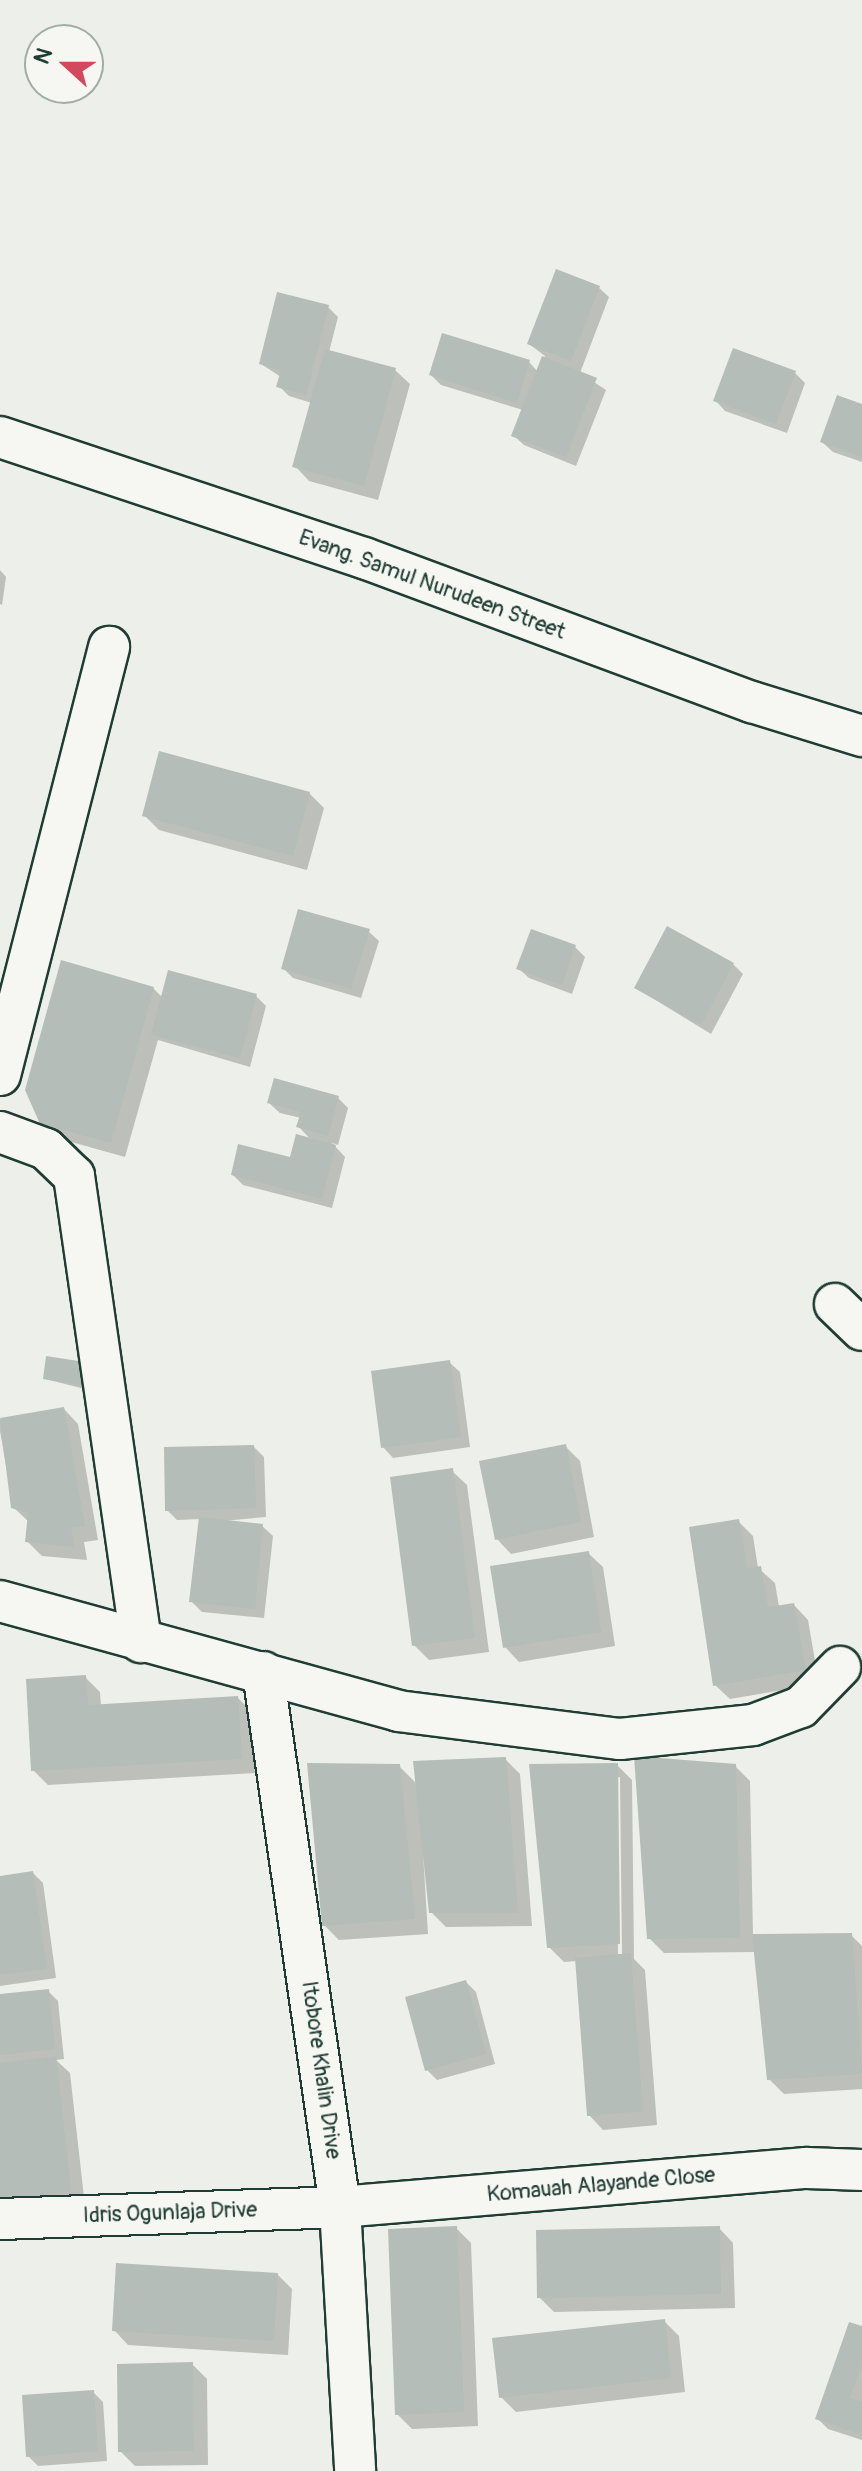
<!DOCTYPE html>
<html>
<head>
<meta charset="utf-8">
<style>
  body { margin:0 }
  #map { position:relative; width:862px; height:2471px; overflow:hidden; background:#edefea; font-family:Pangolin,sans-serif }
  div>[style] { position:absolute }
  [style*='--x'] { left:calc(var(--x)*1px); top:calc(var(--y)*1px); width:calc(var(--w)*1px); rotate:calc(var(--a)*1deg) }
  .shadow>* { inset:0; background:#0003 }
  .building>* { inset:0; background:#b4bdb8 }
  .roads { filter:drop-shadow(2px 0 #1f3d34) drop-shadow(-2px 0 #1f3d34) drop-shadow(0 2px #1f3d34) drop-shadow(0 -2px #1f3d34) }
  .minor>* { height:40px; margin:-20px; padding:0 20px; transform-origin:20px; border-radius:20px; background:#f6f6f2 }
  span { translate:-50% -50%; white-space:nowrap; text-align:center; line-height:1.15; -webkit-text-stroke:6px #f6f6f2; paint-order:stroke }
  .street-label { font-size:22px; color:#1f3d34 }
  .north { position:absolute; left:24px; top:24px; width:80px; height:80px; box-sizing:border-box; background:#f6f6f2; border:2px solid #a0aca6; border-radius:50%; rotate:291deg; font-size:22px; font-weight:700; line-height:32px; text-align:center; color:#1f3d34 }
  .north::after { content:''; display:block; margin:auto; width:28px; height:36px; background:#d1495b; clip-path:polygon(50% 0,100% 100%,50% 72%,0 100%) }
</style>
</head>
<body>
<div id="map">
  <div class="shadow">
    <div style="clip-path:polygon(598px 287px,609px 297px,580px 373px,606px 390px,576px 466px,524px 445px,513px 435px,523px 410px,441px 385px,431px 375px,529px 362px,538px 372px,545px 356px,529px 344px)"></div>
    <div style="clip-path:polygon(328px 307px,338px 317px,329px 352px,395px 370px,410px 384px,378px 500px,309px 481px,295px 466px,312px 403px,289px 396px,279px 386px,281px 377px,261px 364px)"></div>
    <div style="clip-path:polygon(795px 373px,805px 383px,787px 433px,725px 411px,715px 400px)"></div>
    <div style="clip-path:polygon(862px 406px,862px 462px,833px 452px,822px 442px)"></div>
    <div style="clip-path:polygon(0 570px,6px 577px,2px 605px,0 604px)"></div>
    <div style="clip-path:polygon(309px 793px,324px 808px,307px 870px,159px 830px,144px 815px)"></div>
    <div style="clip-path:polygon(368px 931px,379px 941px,361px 998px,293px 978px,283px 968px)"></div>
    <div style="clip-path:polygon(532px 932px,575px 947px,585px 957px,572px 994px,529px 978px,518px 968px)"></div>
    <div style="clip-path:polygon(733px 964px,743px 974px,711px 1034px,636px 988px)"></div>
    <div style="clip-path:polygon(153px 988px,163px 998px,255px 995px,266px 1006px,250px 1067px,158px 1040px,125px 1157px,57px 1138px,42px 1122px)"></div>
    <div style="clip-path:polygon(338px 1098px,348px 1108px,338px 1145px,332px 1143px,345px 1157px,332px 1208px,243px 1185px,233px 1175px,292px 1160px,312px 1141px,299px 1127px,301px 1118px,280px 1113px,269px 1103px)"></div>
    <div style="clip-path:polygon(449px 1362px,460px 1372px,470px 1447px,393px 1458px,383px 1447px)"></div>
    <div style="clip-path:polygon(84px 1364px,85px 1389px,45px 1379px)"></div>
    <div style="clip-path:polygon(64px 1409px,78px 1424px,98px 1540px,84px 1542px,87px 1560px,42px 1556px,27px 1541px,29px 1522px,13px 1507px,0 1431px,0 1420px)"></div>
    <div style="clip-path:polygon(565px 1446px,580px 1461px,594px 1537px,511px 1554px,497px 1539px)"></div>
    <div style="clip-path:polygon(254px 1447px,264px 1457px,266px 1517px,222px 1521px,262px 1526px,273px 1536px,264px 1618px,202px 1612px,191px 1601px,201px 1519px,177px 1520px,167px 1510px)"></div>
    <div style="clip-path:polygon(452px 1471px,467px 1485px,489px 1652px,429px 1660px,414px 1645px)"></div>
    <div style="clip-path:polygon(738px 1521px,753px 1536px,758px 1568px,775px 1583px,779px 1607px,794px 1605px,808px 1620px,819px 1684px,730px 1699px,715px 1685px)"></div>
    <div style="clip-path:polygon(588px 1553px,603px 1567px,615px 1646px,519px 1662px,505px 1647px)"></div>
    <div style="clip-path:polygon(85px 1677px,100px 1692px,101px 1706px,238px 1698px,252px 1712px,255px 1773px,48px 1785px,33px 1770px)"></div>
    <div style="clip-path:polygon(505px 1759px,520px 1774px,532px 1926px,446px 1927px,431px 1912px,420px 1804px,428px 1934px,339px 1940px,324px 1925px,399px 1766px,418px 1785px)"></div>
    <div style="clip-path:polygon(evenodd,617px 1765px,632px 1780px,634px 1959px,645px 1970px,657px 2125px,603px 2130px,589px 2115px,577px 1961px,564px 1962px,549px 1947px,617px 1765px,616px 1777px,620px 1777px,622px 1954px,618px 1954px,616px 1777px)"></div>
    <div style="clip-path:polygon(735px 1766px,750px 1781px,753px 1936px,851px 1935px,862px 1946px,862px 2089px,784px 2094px,769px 2079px,756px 1952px,664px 1953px,649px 1938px)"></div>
    <div style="clip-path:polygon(33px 1873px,43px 1883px,56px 1978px,0 1986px,0 1878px)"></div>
    <div style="clip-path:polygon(466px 1982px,476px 1992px,495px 2064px,437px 2080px,427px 2070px)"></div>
    <div style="clip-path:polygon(48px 1991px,58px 2001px,64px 2059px,56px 2060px,70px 2073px,85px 2206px,0 2216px,0 1996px)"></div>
    <div style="clip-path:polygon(456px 2228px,471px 2243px,478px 2426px,412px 2429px,397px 2414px)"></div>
    <div style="clip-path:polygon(719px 2228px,733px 2243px,735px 2308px,554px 2312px,539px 2297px)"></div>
    <div style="clip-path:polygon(278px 2275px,292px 2289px,288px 2355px,128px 2345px,114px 2330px)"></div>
    <div style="clip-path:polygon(664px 2321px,679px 2336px,685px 2392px,516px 2412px,501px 2397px)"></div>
    <div style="clip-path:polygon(862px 2328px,862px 2440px,828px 2429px,818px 2419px)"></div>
    <div style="clip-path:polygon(192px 2364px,207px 2379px,208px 2465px,135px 2466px,120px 2451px)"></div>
    <div style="clip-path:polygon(93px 2392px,103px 2402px,107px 2461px,38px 2466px,28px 2456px)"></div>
  </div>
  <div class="building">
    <div style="clip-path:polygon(556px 269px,600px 286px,571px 361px,527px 344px)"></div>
    <div style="clip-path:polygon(277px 292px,329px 305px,306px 395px,276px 387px,281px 370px,259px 364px)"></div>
    <div style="clip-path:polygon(442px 333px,530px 360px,517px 403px,429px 375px)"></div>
    <div style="clip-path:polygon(733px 348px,796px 371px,776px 424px,713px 401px)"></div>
    <div style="clip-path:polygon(325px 349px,396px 368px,364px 486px,292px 467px)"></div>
    <div style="clip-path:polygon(542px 356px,597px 378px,566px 457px,511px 436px)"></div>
    <div style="clip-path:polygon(837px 395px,862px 404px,862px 457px,820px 442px)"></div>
    <div style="clip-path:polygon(159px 751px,310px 792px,293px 856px,142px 816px)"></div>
    <div style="clip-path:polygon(298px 909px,370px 929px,351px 989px,281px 969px)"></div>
    <div style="clip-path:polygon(667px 926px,734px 963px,701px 1025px,634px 988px)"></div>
    <div style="clip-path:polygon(531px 929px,576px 945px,562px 985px,516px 969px)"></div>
    <div style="clip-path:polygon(61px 960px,154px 987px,111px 1143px,40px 1124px,25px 1090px)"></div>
    <div style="clip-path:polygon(168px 970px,257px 994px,240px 1058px,151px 1035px)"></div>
    <div style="clip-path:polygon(274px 1078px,339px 1096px,328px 1136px,296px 1127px,301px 1112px,267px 1103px)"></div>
    <div style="clip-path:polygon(296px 1134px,336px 1145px,322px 1199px,231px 1175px,238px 1144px,290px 1157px)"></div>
    <div style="clip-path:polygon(46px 1356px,85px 1362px,81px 1385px,43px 1379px)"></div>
    <div style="clip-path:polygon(450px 1360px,461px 1437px,381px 1448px,371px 1371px)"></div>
    <div style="clip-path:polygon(64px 1407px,85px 1526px,71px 1528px,74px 1547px,25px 1542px,28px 1513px,11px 1508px,0 1418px)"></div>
    <div style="clip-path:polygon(566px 1444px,581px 1522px,495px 1540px,479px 1461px)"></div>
    <div style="clip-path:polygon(254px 1445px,256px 1508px,165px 1511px,164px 1447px)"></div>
    <div style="clip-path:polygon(453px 1468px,475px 1638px,412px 1646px,390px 1477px)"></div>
    <div style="clip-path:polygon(199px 1517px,263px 1524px,255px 1609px,189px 1602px)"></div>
    <div style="clip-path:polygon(739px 1519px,747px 1568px,761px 1566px,768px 1607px,794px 1603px,806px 1670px,713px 1686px,689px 1527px)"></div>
    <div style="clip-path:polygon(589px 1551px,601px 1632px,503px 1648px,490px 1566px)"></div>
    <div style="clip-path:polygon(86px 1675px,88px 1705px,238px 1696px,242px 1759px,31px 1771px,26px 1679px)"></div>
    <div style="clip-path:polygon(634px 1756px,736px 1764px,740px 1938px,647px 1939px)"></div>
    <div style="clip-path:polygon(506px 1757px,518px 1913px,429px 1913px,413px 1761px)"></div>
    <div style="clip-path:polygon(307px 1763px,400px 1764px,415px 1919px,322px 1926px)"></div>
    <div style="clip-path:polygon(618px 1763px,620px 1944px,547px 1948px,529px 1764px)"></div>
    <div style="clip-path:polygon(33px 1871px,47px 1969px,0 1975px,0 1876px)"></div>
    <div style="clip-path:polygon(852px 1933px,862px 2074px,767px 2080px,752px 1934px)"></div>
    <div style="clip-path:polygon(631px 1953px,643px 2111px,587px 2116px,575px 1958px)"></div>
    <div style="clip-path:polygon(466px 1980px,486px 2054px,425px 2071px,405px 1997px)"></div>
    <div style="clip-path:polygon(49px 1989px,55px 2049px,0 2055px,0 1994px)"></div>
    <div style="clip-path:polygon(56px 2056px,71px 2192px,0 2200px,0 2063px)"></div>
    <div style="clip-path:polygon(457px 2226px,464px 2412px,395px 2415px,388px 2229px)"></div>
    <div style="clip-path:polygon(720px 2226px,721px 2294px,537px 2298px,536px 2230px)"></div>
    <div style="clip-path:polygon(116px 2263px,278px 2273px,274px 2341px,112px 2331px)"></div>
    <div style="clip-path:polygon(665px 2319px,671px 2378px,499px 2398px,492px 2338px)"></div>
    <div style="clip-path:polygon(849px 2322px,862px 2326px,862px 2365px,850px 2398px,862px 2402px,862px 2435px,815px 2419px)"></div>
    <div style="clip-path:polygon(193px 2362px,194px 2451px,118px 2452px,117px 2364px)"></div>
    <div style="clip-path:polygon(94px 2390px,98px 2451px,26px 2457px,22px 2395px)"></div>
  </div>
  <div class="roads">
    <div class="minor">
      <div style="--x:0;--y:437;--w:384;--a:18.4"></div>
      <div style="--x:364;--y:558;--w:414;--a:20.4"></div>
      <div style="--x:752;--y:702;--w:115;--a:17.2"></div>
      <div style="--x:0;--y:1075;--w:442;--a:-75.7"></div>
      <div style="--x:0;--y:1132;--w:49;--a:20.3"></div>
      <div style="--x:46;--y:1149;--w:39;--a:44"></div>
      <div style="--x:74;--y:1176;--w:471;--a:81.8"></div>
      <div style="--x:835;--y:1304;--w:37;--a:44"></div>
      <div style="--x:0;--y:1601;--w:413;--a:15.4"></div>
      <div style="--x:398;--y:1711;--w:224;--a:7.2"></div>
      <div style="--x:620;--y:1739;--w:134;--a:-6"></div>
      <div style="--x:753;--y:1725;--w:51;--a:-20.6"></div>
      <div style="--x:801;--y:1707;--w:56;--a:-45.7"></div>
      <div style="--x:263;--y:1672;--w:541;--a:81.81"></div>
      <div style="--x:340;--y:2207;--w:264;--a:86.7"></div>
      <div style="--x:0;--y:2219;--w:340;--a:-2"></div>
      <div style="--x:340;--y:2207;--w:468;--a:-4.8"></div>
      <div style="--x:806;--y:2168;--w:56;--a:2"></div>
    </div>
  </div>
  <div class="street-label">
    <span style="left:432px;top:585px;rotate:20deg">Evang. Samul Nurudeen Street</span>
    <span style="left:321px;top:2070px;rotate:82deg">Itobore Khalin Drive</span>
    <span style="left:601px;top:2185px;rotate:-5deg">Komauah Alayande Close</span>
    <span style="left:170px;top:2213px;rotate:-2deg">Idris Ogunlaja Drive</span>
  </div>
  <div class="north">N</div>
</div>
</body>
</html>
